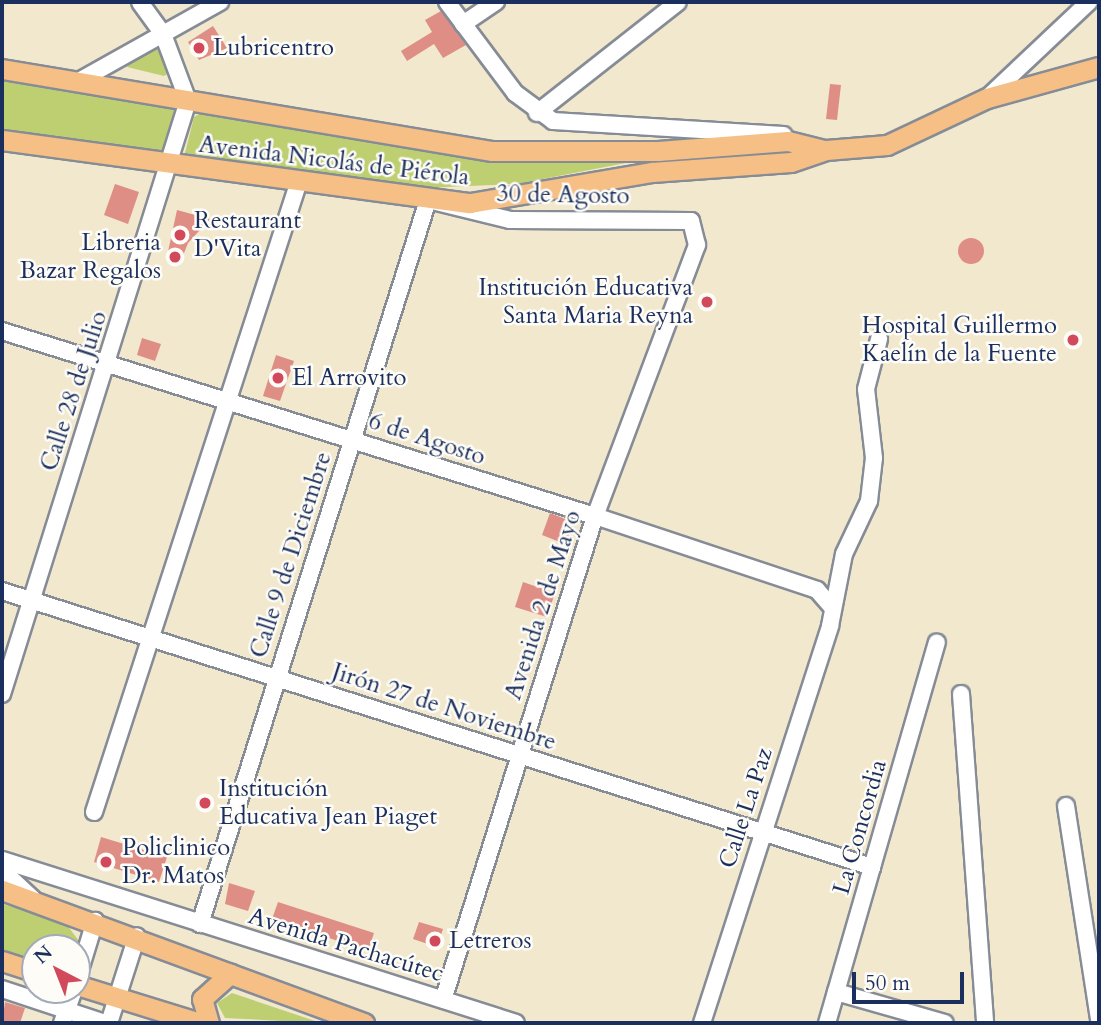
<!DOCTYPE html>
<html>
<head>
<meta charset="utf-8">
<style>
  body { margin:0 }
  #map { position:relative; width:1101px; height:1025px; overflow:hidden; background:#f2e8ce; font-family:Cardo,serif }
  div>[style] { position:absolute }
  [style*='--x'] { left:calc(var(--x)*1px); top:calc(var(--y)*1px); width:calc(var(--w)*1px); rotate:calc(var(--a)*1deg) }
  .green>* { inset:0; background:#becf72 }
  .building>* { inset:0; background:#df8e86 }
  .round { border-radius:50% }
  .roads { filter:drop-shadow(2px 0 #868c96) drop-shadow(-2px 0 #868c96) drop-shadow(0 2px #868c96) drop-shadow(0 -2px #868c96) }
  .minor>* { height:16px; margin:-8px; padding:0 8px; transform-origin:8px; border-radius:8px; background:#fff }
  .major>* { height:19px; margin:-9.5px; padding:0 9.5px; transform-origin:9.5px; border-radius:9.5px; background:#f5bf86 }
  .dots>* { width:19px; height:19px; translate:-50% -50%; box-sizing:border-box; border:4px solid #fdfcf7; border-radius:50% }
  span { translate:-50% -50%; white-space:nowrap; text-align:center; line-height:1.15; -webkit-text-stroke:5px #fdfcf7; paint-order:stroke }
  .poi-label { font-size:24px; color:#1b2f5e }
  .left { translate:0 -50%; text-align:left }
  .right { translate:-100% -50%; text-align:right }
  .street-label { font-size:24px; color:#1b2f5e }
  .frame { position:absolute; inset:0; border:4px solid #1b2f5e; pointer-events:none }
  .north { position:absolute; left:21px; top:934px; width:70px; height:70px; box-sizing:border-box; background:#fdfcf7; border:2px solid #a3aaba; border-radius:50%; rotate:318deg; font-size:19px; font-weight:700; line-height:28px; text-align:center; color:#1b2f5e }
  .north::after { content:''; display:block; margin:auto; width:24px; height:32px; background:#d1495b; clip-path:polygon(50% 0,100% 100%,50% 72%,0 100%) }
  .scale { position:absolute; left:852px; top:972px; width:112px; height:32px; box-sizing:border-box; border:4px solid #1b2f5e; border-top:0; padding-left:9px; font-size:21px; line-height:24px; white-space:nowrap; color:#1b2f5e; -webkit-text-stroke:5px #fdfcf7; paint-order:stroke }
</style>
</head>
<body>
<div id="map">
  <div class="green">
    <div style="clip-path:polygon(158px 46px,166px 49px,172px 71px,164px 76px,127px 67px,132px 57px)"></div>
    <div style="clip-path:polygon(2px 74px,179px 108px,167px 153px,2px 133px)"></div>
    <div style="clip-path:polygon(204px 111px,551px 158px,636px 161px,517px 184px,400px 189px,184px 157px,194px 117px)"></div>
    <div style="clip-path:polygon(2px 904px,64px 921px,82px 945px,77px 958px,77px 948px,35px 948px,35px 961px,2px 950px)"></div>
    <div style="clip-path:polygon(232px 993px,321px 1023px,225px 1018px,217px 1003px)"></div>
  </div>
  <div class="building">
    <div style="clip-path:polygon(441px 11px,466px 45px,443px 58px,434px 44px,407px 61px,401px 51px,432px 32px,425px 20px)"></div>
    <div style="clip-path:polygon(213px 26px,227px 48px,199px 60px,188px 42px)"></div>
    <div style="clip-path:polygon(830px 84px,841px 85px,837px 120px,826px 119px)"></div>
    <div style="clip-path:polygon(115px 184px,139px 192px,128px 224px,104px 215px)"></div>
    <div style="clip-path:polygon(177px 210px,210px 219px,188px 243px,179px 266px,166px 261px)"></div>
    <div class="round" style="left:958px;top:238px;width:26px;height:26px"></div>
    <div style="clip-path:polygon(142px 338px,161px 344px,155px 361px,137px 355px)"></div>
    <div style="clip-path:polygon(276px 355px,294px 361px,280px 401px,263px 396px)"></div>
    <div style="clip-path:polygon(550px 513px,573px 522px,570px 546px,542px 535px)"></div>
    <div style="clip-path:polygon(523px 582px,555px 593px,547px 617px,515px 607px)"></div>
    <div style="clip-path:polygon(101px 837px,167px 857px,159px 882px,94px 862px)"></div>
    <div style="clip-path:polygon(229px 883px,255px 891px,248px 911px,225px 904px)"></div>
    <div style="clip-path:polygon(278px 902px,374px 933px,368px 951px,272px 919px)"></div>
    <div style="clip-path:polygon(419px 922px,443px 929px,437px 947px,413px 939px)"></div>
    <div style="clip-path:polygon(5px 1002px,25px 1008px,20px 1023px,2px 1023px)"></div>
  </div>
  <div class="roads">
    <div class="minor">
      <div style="--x:447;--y:2;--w:114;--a:53.2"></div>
      <div style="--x:515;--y:93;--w:47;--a:36.4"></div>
      <div style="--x:553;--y:121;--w:231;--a:3.5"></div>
      <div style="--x:463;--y:24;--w:40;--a:-34"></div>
      <div style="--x:77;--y:82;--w:164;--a:-29.2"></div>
      <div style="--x:987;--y:98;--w:140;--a:-43.3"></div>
      <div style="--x:537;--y:113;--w:179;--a:-38.2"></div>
      <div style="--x:2;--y:331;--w:621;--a:17.33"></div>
      <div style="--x:595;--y:516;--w:234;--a:18.4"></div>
      <div style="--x:817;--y:590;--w:21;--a:49"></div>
      <div style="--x:2;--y:591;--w:913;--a:17.6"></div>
      <div style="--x:2;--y:694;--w:621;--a:-72.59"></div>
      <div style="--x:188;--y:101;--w:72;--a:-110.5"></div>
      <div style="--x:163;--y:34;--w:39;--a:-126"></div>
      <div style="--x:961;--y:694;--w:330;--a:85.8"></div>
      <div style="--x:1066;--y:806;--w:216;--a:81.2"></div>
      <div style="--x:94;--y:812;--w:660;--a:-72"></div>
      <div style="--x:2;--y:860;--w:539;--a:17.59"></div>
      <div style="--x:2;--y:870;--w:42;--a:43.1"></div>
      <div style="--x:200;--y:924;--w:759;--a:-72.52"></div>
      <div style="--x:428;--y:200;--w:84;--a:13.7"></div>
      <div style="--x:510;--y:220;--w:181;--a:0.3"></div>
      <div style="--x:691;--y:221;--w:25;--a:76"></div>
      <div style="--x:697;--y:245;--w:290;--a:110.6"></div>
      <div style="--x:595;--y:516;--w:507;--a:107.43"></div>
      <div style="--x:77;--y:980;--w:62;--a:-73"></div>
      <div style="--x:2;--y:989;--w:108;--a:18.3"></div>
      <div style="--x:836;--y:992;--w:113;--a:15.9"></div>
      <div style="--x:62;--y:1023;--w:35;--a:-70"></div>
      <div style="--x:109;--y:1023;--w:91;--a:-72.2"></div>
      <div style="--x:702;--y:1023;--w:417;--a:-72.1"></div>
      <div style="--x:830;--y:626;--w:73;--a:-79"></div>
      <div style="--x:844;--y:554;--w:59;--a:-64.7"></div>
      <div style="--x:869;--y:501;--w:43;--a:-83.4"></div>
      <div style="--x:874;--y:458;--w:69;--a:-96.6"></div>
      <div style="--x:866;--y:389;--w:52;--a:-75.4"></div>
      <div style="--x:827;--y:1023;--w:396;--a:-73.9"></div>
    </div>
    <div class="major">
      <div style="--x:2;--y:69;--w:497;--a:9.5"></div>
      <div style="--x:492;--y:151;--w:166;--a:0"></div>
      <div style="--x:658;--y:151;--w:130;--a:-4.4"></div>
      <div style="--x:788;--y:141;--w:38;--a:14"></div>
      <div style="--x:2;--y:140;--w:472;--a:7.7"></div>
      <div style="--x:470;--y:203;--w:185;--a:-9.7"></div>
      <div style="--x:652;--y:172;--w:139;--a:-4.1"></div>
      <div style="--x:791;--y:162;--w:37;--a:-19"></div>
      <div style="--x:826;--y:150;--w:61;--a:-4.7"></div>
      <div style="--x:887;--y:145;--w:110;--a:-25.2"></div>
      <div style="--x:987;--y:98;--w:116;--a:-15.5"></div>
      <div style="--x:2;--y:890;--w:386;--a:20.2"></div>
      <div style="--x:2;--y:961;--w:35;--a:18"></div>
      <div style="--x:77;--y:985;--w:129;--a:17.2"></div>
      <div style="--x:209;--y:1023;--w:25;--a:-106"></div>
      <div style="--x:202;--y:999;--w:38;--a:-42"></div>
    </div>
  </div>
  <div class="dots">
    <div style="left:199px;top:48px;background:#d1495b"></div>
    <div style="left:180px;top:235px;background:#d1495b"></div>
    <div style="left:175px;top:257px;background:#d1495b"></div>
    <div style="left:707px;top:302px;background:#d1495b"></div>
    <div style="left:1073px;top:340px;background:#d1495b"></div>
    <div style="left:278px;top:378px;background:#d1495b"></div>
    <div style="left:205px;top:803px;background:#d1495b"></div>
    <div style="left:106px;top:862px;background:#d1495b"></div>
    <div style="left:435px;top:941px;background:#d1495b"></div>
  </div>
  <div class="poi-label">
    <span class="left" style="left:213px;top:48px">Lubricentro</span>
    <span class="left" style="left:194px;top:235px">Restaurant<br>D'Vita</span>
    <span class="right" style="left:161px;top:257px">Libreria<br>Bazar Regalos</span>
    <span class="right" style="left:693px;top:302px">Institución Educativa<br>Santa Maria Reyna</span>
    <span class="right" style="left:1057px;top:340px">Hospital Guillermo<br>Kaelín de la Fuente</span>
    <span class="left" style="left:292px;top:378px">El Arrovito</span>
    <span class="left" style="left:219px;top:803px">Institución<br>Educativa Jean Piaget</span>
    <span class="left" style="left:122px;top:862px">Policlinico<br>Dr. Matos</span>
    <span class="left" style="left:449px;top:941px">Letreros</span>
  </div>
  <div class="street-label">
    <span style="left:334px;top:161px;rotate:7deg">Avenida Nicolás de Piérola</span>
    <span style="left:563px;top:195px;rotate:1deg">30 de Agosto</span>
    <span style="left:74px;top:391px;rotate:-72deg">Calle 28 de Julio</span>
    <span style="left:427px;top:439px;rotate:18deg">6 de Agosto</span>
    <span style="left:291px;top:555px;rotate:-72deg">Calle 9 de Diciembre</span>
    <span style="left:543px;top:605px;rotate:-72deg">Avenida 2 de Mayo</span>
    <span style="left:444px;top:707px;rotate:18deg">Jirón 27 de Noviembre</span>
    <span style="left:746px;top:808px;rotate:-72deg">Calle La Paz</span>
    <span style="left:860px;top:827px;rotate:-74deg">La Concordia</span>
    <span style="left:346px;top:945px;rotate:17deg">Avenida Pachacútec</span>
  </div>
  <div class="frame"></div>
  <div class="north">N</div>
  <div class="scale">50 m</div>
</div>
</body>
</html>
